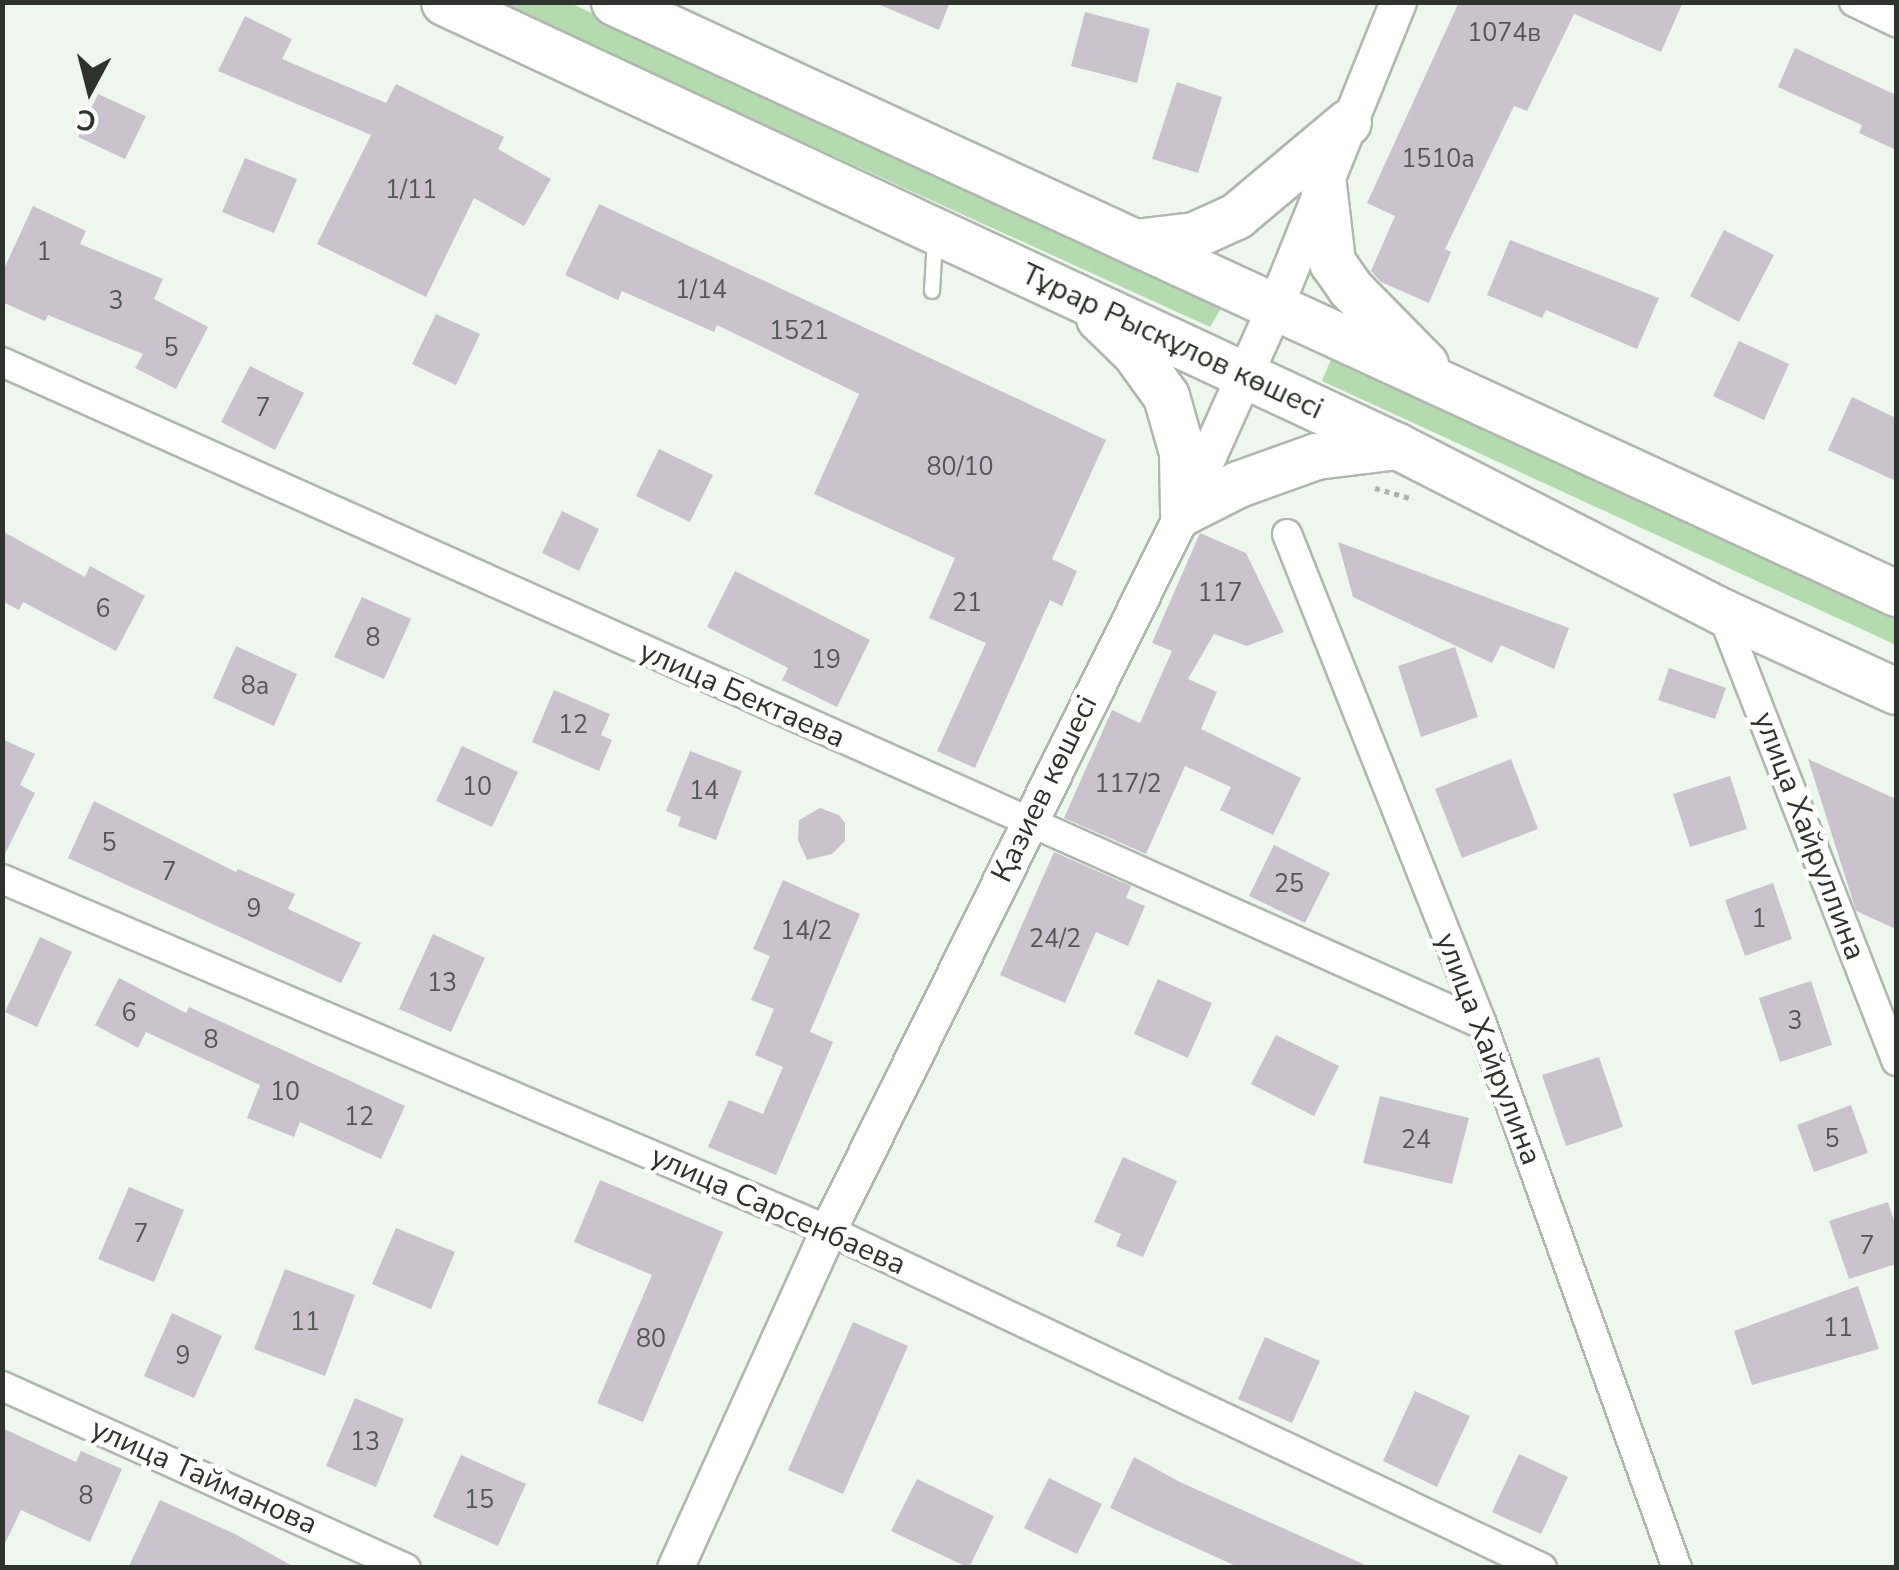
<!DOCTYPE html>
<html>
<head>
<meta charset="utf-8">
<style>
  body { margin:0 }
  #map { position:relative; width:1899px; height:1570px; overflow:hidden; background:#eef7ed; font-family:"Nunito Sans",sans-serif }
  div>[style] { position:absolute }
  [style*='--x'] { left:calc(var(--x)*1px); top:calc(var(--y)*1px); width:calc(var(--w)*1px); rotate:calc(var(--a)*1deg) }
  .green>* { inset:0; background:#b4dbaf }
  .building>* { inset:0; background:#cac3cd }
  .path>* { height:5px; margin-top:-2.5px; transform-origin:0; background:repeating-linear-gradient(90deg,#adb4ac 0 5px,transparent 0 10px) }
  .roads { filter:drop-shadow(2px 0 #afb7ae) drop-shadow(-2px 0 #afb7ae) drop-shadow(0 2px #afb7ae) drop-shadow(0 -2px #afb7ae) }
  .service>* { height:14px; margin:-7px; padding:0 7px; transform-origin:7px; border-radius:7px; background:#fff }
  .minor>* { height:28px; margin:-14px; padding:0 14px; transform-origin:14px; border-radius:14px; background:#fff }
  .tertiary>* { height:35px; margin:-17.5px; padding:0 17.5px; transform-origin:17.5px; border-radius:17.5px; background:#fff }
  .primary>* { height:45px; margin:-22.5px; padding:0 22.5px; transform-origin:22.5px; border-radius:22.5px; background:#fff }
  span { translate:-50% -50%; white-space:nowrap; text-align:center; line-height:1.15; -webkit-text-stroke:9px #fff; paint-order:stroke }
  .number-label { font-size:25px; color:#565656 }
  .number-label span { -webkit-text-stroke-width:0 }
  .street-label { font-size:30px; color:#2f322f }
  .frame { position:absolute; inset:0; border:5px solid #2f322f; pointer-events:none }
  .north { position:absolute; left:40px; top:40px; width:100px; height:100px; -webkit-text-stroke:8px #fff; paint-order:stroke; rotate:187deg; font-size:28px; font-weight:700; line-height:40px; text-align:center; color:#2f322f }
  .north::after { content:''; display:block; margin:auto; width:35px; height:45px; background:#2f322f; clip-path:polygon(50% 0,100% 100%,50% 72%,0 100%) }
</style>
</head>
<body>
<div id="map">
  <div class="green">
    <div style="clip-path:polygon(498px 3px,570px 3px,1225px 302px,1210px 327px)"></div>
    <div style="clip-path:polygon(1334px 352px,1896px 611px,1896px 645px,1322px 381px)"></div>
  </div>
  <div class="building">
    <div style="clip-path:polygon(873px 2px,950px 2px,939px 30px)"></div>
    <div style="clip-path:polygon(1459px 2px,1683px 2px,1661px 52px,1574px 14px,1527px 111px,1514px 106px,1445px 249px,1451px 252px,1429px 303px,1381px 282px,1371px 271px,1395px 216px,1367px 203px)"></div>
    <div style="clip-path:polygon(1085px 12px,1150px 29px,1137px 83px,1071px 66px)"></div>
    <div style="clip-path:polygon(245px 16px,292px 39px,282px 59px,386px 103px,396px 84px,504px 137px,498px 149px,551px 179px,524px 226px,474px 198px,426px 297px,317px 244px,371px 135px,218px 71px)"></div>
    <div style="clip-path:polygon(1795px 48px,1896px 95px,1896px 150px,1859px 133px,1862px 125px,1778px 87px)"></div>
    <div style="clip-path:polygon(1177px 82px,1222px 97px,1198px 173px,1152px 159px)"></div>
    <div style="clip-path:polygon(98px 94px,146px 116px,125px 159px,78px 137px)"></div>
    <div style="clip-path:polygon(245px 158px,297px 179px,274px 233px,222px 212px)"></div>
    <div style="clip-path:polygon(599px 204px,1106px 440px,1052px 559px,1077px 571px,1062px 606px,1050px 600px,975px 768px,937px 751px,986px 643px,929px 618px,955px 558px,814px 494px,859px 394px,717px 325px,714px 332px,622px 291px,618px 300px,565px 275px)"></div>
    <div style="clip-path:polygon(33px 206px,86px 231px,80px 244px,163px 279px,154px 299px,208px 327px,176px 389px,135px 368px,143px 354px,48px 315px,45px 321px,2px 302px,2px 273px)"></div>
    <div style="clip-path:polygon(1724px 230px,1774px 255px,1739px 322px,1690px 296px)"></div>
    <div style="clip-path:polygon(1510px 240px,1659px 298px,1637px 349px,1546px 310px,1542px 318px,1487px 295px)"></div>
    <div style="clip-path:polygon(436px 314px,480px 334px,456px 385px,412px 364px)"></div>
    <div style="clip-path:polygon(1739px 341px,1789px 364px,1764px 420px,1713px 396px)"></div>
    <div style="clip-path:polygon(250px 366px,304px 393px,275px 450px,221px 422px)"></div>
    <div style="clip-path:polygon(1852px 397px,1896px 418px,1896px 481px,1828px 450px)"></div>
    <div style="clip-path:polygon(659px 449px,713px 475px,690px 522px,636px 496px)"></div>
    <div style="clip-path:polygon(562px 511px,599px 529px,579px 571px,542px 553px)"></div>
    <div style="clip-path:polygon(2px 531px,85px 577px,90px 566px,145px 596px,116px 651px,23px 602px,19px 610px,2px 601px)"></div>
    <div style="clip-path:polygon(1200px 533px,1246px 553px,1284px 632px,1247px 646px,1214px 634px,1188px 679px,1217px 692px,1201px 729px,1301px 778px,1273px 835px,1220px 810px,1231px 787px,1185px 766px,1146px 854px,1064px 818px,1112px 710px,1140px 723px,1172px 651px,1152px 643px)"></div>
    <div style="clip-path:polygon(1338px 542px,1569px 628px,1554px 669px,1501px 645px,1492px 663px,1353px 597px)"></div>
    <div style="clip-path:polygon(735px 571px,870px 640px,837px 707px,782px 680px,788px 668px,707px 627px)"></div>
    <div style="clip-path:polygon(362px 597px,411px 619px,384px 679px,334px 657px)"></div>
    <div style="clip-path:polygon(236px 646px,297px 674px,274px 726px,213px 698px)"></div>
    <div style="clip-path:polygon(1455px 647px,1478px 717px,1421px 737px,1398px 666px)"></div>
    <div style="clip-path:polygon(1669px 668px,1726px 688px,1715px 719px,1658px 700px)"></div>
    <div style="clip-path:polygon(554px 690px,610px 714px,601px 735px,612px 740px,599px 771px,532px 742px)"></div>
    <div style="clip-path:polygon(2px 739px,35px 754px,20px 785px,35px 793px,2px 860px)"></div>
    <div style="clip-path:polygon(462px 746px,518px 772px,492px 827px,436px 801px)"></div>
    <div style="clip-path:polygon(690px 751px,742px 771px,716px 840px,678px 826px,681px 817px,666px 811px)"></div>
    <div style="clip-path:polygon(1511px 759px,1538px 829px,1462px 858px,1435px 789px)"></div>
    <div style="clip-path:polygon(1808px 759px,1896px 799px,1896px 929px,1856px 911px)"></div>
    <div style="clip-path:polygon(1730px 776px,1747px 829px,1690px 847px,1673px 794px)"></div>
    <div style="clip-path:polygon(94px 801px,236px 872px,238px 869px,295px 894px,288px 909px,361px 943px,341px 983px,68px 858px)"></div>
    <div style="clip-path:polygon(820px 808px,839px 815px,845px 823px,845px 841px,832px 854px,807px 860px,798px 840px,799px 820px)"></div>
    <div style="clip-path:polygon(1274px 845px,1330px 873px,1305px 923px,1249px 896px)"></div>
    <div style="clip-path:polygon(1054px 852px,1131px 886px,1126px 898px,1145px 906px,1128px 946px,1096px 932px,1065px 1003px,1000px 975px)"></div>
    <div style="clip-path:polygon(783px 880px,860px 914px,810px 1032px,833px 1042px,776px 1175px,708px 1147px,729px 1100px,763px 1114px,783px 1067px,755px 1055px,774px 1009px,751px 1000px,770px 956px,753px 949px)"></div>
    <div style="clip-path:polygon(1773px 883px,1792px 939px,1745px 956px,1725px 900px)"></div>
    <div style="clip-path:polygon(433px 934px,485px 958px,451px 1032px,399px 1009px)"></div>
    <div style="clip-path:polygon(40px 937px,72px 952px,37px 1027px,5px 1012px)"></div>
    <div style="clip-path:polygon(119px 978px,186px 1013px,189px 1007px,405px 1106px,381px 1159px,300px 1122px,294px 1137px,247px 1118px,260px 1085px,146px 1032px,138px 1048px,95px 1025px)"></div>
    <div style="clip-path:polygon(1158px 979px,1212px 1003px,1188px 1058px,1134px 1034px)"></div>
    <div style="clip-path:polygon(1811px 981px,1832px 1045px,1780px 1062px,1759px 998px)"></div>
    <div style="clip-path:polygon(1276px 1035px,1339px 1066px,1314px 1116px,1251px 1084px)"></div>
    <div style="clip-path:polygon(1599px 1057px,1623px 1127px,1566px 1146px,1542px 1075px)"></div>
    <div style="clip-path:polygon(1380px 1096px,1469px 1118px,1452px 1184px,1363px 1163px)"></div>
    <div style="clip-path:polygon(1851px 1105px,1868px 1153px,1814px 1172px,1797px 1125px)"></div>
    <div style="clip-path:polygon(1123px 1157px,1177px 1181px,1143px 1257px,1116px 1246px,1121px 1234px,1094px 1222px)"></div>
    <div style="clip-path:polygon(600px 1180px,723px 1232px,643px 1422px,597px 1403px,652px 1275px,574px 1242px)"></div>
    <div style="clip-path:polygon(129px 1187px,184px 1210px,154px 1282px,98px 1259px)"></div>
    <div style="clip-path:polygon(1888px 1202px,1896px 1227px,1896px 1264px,1849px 1279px,1829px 1221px)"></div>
    <div style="clip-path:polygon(396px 1228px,455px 1252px,431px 1309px,372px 1284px)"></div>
    <div style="clip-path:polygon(285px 1269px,355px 1295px,325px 1376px,254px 1349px)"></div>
    <div style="clip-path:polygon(1858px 1286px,1879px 1349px,1752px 1385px,1734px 1331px)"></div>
    <div style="clip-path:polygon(172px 1313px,222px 1336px,194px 1398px,144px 1376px)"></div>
    <div style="clip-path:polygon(853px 1322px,908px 1346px,843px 1494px,788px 1470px)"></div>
    <div style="clip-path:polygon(1265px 1337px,1320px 1361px,1292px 1423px,1238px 1399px)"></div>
    <div style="clip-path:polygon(1415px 1391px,1470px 1416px,1437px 1487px,1383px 1461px)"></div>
    <div style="clip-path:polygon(355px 1398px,404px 1419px,376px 1487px,326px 1466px)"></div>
    <div style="clip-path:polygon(2px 1428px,76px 1462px,81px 1451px,122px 1469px,90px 1542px,21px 1510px,2px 1550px)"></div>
    <div style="clip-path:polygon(1519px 1454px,1568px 1477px,1541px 1534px,1492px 1512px)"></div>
    <div style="clip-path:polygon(461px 1455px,526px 1484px,498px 1546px,433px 1517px)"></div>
    <div style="clip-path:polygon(1134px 1457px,1180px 1482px,1372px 1568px,1240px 1568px,1148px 1526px,1110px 1508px)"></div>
    <div style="clip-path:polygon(1049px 1478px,1102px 1504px,1077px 1554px,1024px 1528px)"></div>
    <div style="clip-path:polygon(917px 1479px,994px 1516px,969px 1568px,891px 1531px)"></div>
    <div style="clip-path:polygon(160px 1500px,235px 1534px,296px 1568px,128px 1568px)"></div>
  </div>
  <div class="path">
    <div style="--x:1375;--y:488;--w:40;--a:16"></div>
  </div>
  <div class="roads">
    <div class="service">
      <div style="--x:932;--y:291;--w:52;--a:-86.7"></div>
    </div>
    <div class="minor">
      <div style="--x:1854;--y:2;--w:47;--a:25.5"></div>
      <div style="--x:2;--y:362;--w:1621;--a:24.1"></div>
      <div style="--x:1287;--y:534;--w:527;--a:68.3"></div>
      <div style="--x:1482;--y:1024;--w:578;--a:70.28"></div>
      <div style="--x:1721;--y:611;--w:483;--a:68.7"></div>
      <div style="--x:2;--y:879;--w:897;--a:23.02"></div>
      <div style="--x:828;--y:1230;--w:790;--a:25.33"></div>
      <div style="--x:2;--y:1386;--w:443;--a:24.3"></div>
    </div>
    <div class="tertiary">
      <div style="--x:675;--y:1568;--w:371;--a:-65.6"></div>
      <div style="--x:828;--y:1230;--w:801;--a:-63.69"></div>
      <div style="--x:1183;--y:512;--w:226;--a:-65.9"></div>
      <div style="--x:1275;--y:306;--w:328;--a:-68"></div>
    </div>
    <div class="primary">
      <div style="--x:444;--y:2;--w:1051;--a:24.98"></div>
      <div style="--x:1397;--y:446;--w:364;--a:27"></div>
      <div style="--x:1721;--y:611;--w:192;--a:24.6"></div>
      <div style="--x:614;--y:2;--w:1412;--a:24.75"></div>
      <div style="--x:1323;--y:184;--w:79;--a:83.4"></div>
      <div style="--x:1332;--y:262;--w:32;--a:55"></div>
      <div style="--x:1350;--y:288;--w:107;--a:45.4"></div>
      <div style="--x:1135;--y:242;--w:59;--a:-6.8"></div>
      <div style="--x:1194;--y:235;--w:46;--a:-24.3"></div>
      <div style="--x:1236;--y:216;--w:146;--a:-40"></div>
      <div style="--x:1099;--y:318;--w:50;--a:44.2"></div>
      <div style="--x:1135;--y:353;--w:53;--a:54.2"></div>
      <div style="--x:1166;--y:396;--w:58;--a:74.1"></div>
      <div style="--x:1182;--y:452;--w:60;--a:89"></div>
      <div style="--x:1183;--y:512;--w:62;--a:-27"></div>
      <div style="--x:1238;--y:484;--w:83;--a:-19.7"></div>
      <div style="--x:1316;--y:456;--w:82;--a:-7"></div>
    </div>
  </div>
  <div class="number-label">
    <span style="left:1504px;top:33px">1074в</span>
    <span style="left:1438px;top:159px">1510а</span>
    <span style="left:411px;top:190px">1/11</span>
    <span style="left:44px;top:252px">1</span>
    <span style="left:701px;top:290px">1/14</span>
    <span style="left:116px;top:301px">3</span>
    <span style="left:799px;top:331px">1521</span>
    <span style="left:171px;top:348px">5</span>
    <span style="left:263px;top:408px">7</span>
    <span style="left:960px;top:467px">80/10</span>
    <span style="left:1220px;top:593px">117</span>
    <span style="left:967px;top:603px">21</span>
    <span style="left:103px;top:609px">6</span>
    <span style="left:373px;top:638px">8</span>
    <span style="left:826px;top:660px">19</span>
    <span style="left:255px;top:686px">8а</span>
    <span style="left:573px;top:725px">12</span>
    <span style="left:1128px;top:784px">117/2</span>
    <span style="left:477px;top:787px">10</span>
    <span style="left:704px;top:791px">14</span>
    <span style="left:109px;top:843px">5</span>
    <span style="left:169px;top:872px">7</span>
    <span style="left:1289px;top:884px">25</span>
    <span style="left:254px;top:909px">9</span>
    <span style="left:1759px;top:919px">1</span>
    <span style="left:806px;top:931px">14/2</span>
    <span style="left:1055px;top:939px">24/2</span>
    <span style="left:442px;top:983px">13</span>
    <span style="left:129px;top:1013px">6</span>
    <span style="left:1795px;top:1021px">3</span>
    <span style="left:211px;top:1040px">8</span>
    <span style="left:285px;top:1092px">10</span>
    <span style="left:359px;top:1117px">12</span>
    <span style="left:1832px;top:1139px">5</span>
    <span style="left:1416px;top:1140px">24</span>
    <span style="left:141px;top:1234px">7</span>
    <span style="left:1867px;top:1246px">7</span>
    <span style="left:305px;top:1322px">11</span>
    <span style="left:1838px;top:1328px">11</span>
    <span style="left:651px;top:1339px">80</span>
    <span style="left:183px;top:1356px">9</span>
    <span style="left:365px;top:1442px">13</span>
    <span style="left:86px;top:1496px">8</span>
    <span style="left:479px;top:1500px">15</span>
  </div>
  <div class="street-label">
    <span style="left:1172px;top:342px;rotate:25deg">Тұрар Рыскұлов көшесі</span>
    <span style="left:742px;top:695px;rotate:24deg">улица Бектаева</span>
    <span style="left:1045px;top:789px;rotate:-64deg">Қазиев көшесі</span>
    <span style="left:1809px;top:836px;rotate:69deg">улица Хайруллина</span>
    <span style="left:1488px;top:1049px;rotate:69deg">улица Хайрулина</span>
    <span style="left:778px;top:1211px;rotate:24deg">улица Сарсенбаева</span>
    <span style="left:204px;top:1477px;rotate:24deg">улица Тайманова</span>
  </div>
  <div class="frame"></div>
  <div class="north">С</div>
</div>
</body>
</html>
